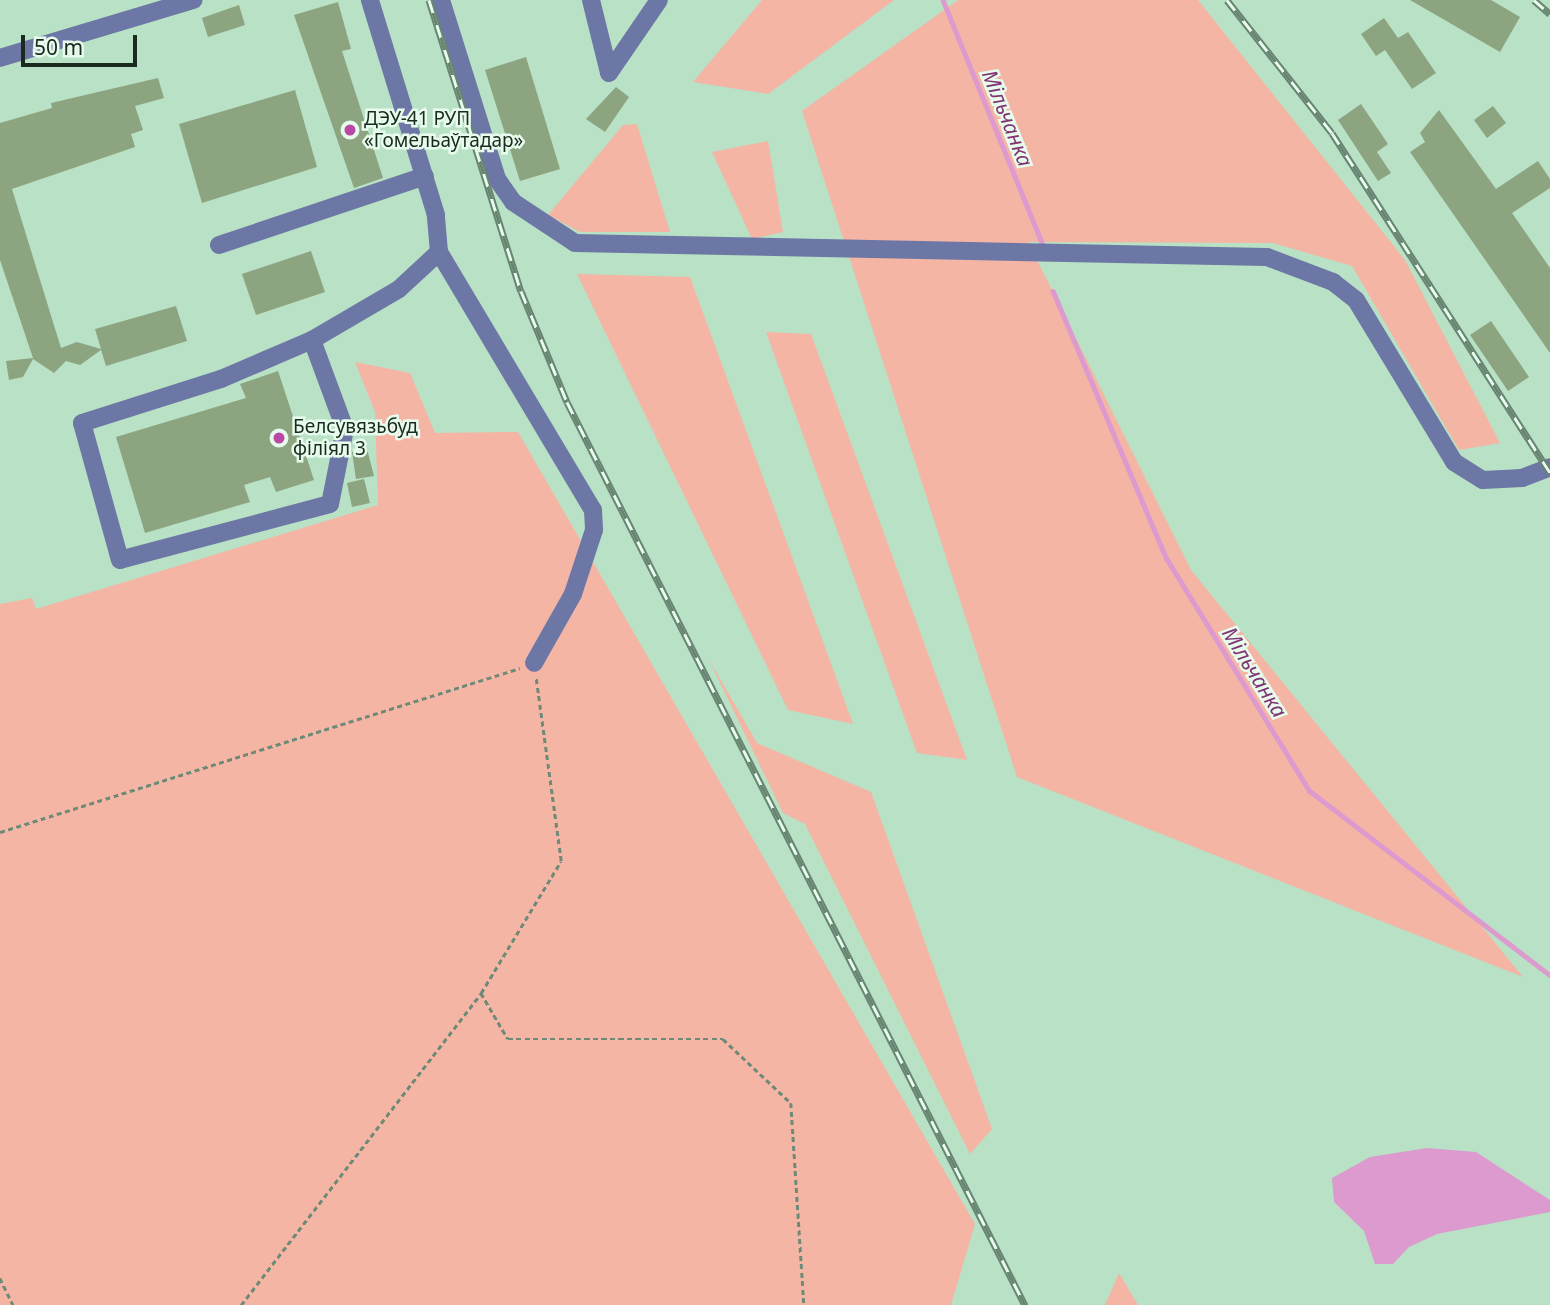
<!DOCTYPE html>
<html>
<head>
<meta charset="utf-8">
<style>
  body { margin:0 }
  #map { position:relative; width:1550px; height:1305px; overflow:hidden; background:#b8e1c5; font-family:"Noto Sans",sans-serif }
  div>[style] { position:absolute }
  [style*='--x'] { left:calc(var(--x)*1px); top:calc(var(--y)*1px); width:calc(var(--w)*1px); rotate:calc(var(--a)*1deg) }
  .green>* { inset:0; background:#f5b5a4 }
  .water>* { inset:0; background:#dd9ace }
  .stream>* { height:4.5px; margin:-2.25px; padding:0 2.25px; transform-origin:2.25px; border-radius:2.25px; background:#dd9ace }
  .building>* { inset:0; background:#8ca480 }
  .path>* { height:2.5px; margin-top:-1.25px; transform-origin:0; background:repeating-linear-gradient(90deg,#6d8a76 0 5px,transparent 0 8.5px) }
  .minor>* { height:18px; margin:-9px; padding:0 9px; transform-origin:9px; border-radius:9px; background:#6d77a6 }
  .rail>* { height:7px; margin-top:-3.5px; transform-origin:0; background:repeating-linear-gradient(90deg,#e7fced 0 13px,#688571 0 26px); box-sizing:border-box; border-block:2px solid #688571 }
  .dots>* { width:19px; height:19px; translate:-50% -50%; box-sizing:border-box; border:4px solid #e7fced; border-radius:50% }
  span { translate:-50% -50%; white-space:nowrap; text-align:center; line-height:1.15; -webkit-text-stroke:5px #e7fced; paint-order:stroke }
  .poi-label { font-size:19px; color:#1a2a1f }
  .left { translate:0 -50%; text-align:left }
  .water-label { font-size:21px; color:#813373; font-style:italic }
  .scale { position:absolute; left:21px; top:35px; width:116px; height:32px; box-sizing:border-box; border:4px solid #1a2a1f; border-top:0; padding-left:9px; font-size:21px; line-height:24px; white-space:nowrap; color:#1a2a1f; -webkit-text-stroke:5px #e7fced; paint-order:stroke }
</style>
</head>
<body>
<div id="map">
  <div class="green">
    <div style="clip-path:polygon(762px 0,894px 0,768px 94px,693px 82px)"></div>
    <div style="clip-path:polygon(958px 0,1198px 0,1405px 260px,1500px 443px,1459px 450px,1352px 266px,1273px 243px,1028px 242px,1191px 570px,1523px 977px,1017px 777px,802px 111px)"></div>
    <div style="clip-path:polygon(637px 124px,670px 232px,580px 232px,548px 215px,623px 125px)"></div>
    <div style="clip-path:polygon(768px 141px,783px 232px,752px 239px,712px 152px)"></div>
    <div style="clip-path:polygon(577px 274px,690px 277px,853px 724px,788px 710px)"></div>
    <div style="clip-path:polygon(766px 332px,811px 334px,967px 760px,917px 753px)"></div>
    <div style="clip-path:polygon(355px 362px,410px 373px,435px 433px,518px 432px,975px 1224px,951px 1305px,0 1305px,0 604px,32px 598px,36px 609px,378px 505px,375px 412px)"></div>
    <div style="clip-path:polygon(708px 658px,757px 743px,871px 792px,992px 1129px,970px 1154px,805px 824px,783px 813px)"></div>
    <div style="clip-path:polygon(1119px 1273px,1138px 1305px,1105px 1305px)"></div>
  </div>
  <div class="water">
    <div style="clip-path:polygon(1427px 1148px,1476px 1152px,1550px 1200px,1550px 1212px,1437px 1234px,1409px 1247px,1393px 1264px,1375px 1264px,1364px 1231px,1334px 1202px,1332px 1178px,1370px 1157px)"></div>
  </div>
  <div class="stream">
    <div style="--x:943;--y:0;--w:268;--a:67.8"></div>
    <div style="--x:1053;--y:291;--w:291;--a:67"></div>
    <div style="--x:1167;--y:559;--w:273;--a:58.4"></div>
    <div style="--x:1310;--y:791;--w:302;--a:37.5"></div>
  </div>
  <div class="building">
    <div style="clip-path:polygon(1410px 0,1491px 0,1520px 17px,1500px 52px)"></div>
    <div style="clip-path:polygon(338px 2px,351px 49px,342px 51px,383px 178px,354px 188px,294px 15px)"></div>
    <div style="clip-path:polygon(239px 5px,245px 25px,208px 37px,202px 18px)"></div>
    <div style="clip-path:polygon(1384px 18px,1398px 38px,1408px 32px,1436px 73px,1412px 89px,1385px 50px,1376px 56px,1361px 34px)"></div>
    <div style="clip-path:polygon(526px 57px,560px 169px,520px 181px,485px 70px)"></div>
    <div style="clip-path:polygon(158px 78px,164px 98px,135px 106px,143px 130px,131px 134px,135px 147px,12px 189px,61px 348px,77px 342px,101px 349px,95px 329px,176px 306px,187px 341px,106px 366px,101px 350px,80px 365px,66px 361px,54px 373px,33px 359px,23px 377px,9px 380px,6px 361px,33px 358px,0 260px,0 123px,52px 108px,51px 103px)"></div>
    <div style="clip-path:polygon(616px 87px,629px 97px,605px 132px,586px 119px)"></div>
    <div style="clip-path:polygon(295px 90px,317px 167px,202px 203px,179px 124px)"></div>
    <div style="clip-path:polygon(1361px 104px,1388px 144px,1377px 152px,1391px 173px,1378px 181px,1338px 120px)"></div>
    <div style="clip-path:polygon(1493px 106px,1506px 123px,1487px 138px,1474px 120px)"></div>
    <div style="clip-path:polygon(1439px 110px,1496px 189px,1538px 161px,1550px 179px,1550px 188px,1512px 213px,1550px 268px,1550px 353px,1410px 152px,1425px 142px,1420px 133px)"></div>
    <div style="clip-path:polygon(311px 251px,325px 292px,256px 315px,242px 274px)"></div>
    <div style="clip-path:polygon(1491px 321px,1529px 377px,1508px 391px,1470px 335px)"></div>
    <div style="clip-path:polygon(278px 371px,314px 480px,276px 492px,270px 477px,244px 485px,250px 502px,145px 533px,116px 437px,246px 398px,240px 384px)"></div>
    <div style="clip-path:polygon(367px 449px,374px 476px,356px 479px,352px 452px)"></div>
    <div style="clip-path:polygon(364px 479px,370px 503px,352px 507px,347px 483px)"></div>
  </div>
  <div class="path">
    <div style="--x:0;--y:832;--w:545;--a:-17.5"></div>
    <div style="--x:481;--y:993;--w:53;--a:59.6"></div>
    <div style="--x:508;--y:1039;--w:215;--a:0"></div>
    <div style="--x:723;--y:1039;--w:93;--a:43.3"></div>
    <div style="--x:791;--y:1103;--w:202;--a:86.3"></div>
    <div style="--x:0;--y:1278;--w:30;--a:64"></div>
    <div style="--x:241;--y:1305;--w:394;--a:-52.4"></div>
    <div style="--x:481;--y:993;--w:154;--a:-58.8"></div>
    <div style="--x:561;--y:861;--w:184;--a:-97.8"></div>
  </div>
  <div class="minor">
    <div style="--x:441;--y:0;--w:188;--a:72.6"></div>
    <div style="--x:497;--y:179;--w:28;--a:55"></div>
    <div style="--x:513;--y:202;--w:74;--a:33.5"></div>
    <div style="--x:575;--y:243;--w:692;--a:1.16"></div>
    <div style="--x:1267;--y:257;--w:71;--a:20.7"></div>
    <div style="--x:1333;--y:282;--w:29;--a:38"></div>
    <div style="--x:1356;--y:300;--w:189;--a:58.8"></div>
    <div style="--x:1454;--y:462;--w:34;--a:32"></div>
    <div style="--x:1483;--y:480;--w:39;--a:-3"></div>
    <div style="--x:1522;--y:478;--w:30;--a:-21"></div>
    <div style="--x:591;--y:0;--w:75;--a:76.1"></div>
    <div style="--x:609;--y:73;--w:88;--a:-55.6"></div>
    <div style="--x:0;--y:58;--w:202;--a:-16.7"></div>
    <div style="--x:219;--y:245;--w:217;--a:-18.5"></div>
    <div style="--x:439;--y:252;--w:300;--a:59.2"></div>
    <div style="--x:593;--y:510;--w:20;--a:87"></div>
    <div style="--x:594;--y:530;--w:67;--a:108.2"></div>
    <div style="--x:573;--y:594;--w:79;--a:119.5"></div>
    <div style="--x:312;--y:340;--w:95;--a:69.7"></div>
    <div style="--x:345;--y:429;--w:76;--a:101.3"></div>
    <div style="--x:330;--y:504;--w:217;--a:165.1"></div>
    <div style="--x:120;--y:560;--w:142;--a:-105.5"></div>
    <div style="--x:82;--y:423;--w:146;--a:-17.6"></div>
    <div style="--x:221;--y:379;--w:99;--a:-23.2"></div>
    <div style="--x:312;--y:340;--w:101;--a:-30.4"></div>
    <div style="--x:399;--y:289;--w:54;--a:-42.8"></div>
    <div style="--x:439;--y:252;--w:37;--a:-95"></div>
    <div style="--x:436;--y:215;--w:225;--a:-107.1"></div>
  </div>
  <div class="rail">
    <div style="--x:429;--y:0;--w:305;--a:72.5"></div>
    <div style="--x:521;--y:291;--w:120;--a:67.5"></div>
    <div style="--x:567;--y:402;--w:1013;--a:63.11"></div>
    <div style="--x:1227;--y:0;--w:169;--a:51.7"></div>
    <div style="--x:1332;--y:133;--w:404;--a:57.3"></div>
    <div style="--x:1534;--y:0;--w:21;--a:41"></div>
  </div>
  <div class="dots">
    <div style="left:350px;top:130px;background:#ba49a6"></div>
    <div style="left:279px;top:438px;background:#ba49a6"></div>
  </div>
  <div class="poi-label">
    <span class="left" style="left:364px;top:130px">ДЭУ-41 РУП<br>«Гомельаўтадар»</span>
    <span class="left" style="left:293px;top:438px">Белсувязьбуд<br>філіял 3</span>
  </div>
  <div class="water-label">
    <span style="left:1008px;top:118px;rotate:68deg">Мільчанка</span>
    <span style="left:1255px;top:672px;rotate:58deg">Мільчанка</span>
  </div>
  <div class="scale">50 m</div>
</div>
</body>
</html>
